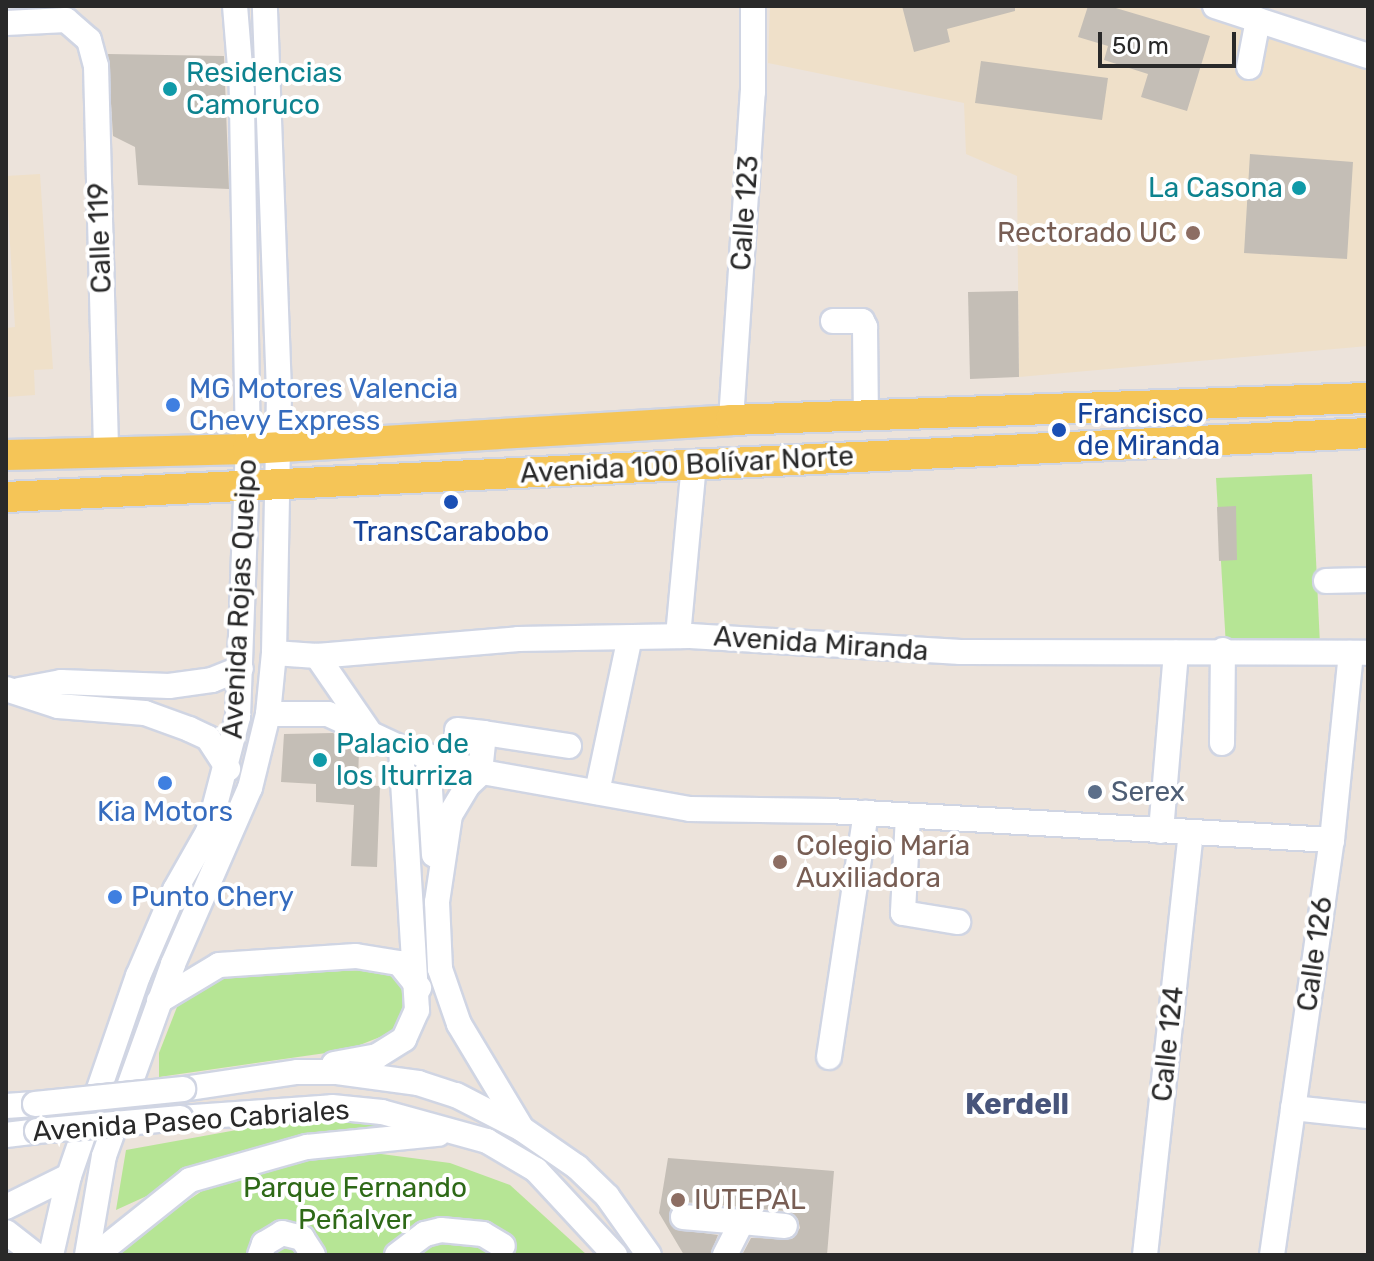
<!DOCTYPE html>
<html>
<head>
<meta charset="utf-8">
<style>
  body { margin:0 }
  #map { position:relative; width:1374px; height:1261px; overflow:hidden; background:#ece3db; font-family:Rubik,sans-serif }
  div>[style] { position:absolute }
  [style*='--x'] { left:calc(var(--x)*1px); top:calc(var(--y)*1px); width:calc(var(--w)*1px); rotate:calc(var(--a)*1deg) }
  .education>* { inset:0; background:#efe0c9 }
  .green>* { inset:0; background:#b6e595 }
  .building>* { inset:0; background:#c4beb6 }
  .roads { filter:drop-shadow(2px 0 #d0d5e3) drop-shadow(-2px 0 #d0d5e3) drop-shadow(0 2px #d0d5e3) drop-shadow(0 -2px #d0d5e3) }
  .minor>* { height:24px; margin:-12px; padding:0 12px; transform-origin:12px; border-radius:12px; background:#fff }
  .major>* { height:30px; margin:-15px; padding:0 15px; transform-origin:15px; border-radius:15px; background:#f5c557 }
  .bridges { filter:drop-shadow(2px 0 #d0d5e3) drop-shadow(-2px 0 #d0d5e3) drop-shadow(0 2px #d0d5e3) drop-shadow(0 -2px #d0d5e3) }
  .minor-bridge>* { height:24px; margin:-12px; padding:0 12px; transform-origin:12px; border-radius:12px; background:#fff }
  .dots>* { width:22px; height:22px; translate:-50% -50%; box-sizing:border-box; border:4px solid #fff; border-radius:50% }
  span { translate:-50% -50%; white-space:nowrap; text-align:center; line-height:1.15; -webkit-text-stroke:8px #fff; paint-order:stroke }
  .culture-label { font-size:28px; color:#0d838f }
  .left { translate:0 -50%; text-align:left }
  .right { translate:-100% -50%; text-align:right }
  .street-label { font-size:28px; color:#292929 }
  .education-label { font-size:28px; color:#785e54 }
  .shop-label { font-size:28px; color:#366cbe }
  .transit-label { font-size:28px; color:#164399 }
  .service-label { font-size:28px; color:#4e5e75 }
  .park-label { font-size:28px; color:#2e6917 }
  .neighbourhood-label { font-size:30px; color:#48557b; font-weight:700 }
  .frame { position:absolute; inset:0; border:8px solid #292929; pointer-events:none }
  .scale { position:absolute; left:1098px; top:32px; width:138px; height:36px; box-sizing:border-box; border:4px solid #292929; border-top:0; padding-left:10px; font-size:24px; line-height:28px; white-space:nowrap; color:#292929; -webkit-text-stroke:6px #fff; paint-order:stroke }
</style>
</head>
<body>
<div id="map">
  <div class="education">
    <div style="clip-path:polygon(770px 6px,1189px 6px,1368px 65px,1368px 346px,1019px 377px,1017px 176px,966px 154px,964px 103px,768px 63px)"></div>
    <div style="clip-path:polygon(40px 174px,53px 369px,34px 370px,35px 395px,6px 397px,6px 328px,15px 327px,6px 176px)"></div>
  </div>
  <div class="green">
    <div style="clip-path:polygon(1312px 474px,1320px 645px,1226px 646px,1216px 478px)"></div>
    <div style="clip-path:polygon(371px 970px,403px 980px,406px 1011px,398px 1030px,347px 1050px,159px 1077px,159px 1053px,177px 1007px,209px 984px,232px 975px)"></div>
    <div style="clip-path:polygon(340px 1120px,389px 1125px,195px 1174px,116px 1210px,126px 1150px,259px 1126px)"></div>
    <div style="clip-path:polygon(366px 1152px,450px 1163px,510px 1185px,587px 1255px,119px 1255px,122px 1245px,208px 1187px,280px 1163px)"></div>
  </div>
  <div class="building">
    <div style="clip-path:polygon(902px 6px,1015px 6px,1015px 11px,947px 29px,950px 42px,914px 52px)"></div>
    <div style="clip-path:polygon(1088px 6px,1109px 6px,1210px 36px,1187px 111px,1141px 97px,1148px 74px,1104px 60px,1108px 46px,1078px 37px)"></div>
    <div style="clip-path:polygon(108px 54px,224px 56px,229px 189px,138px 185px,135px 147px,113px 136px)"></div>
    <div style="clip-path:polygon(981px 61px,1108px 78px,1102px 120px,975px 103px)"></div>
    <div style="clip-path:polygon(1250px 154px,1353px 162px,1347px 259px,1244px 253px)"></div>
    <div style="clip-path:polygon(1018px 291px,1019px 377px,970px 379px,968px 292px)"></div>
    <div style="clip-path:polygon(1236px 506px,1237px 560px,1219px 561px,1217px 507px)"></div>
    <div style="clip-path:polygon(333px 733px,359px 747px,358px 785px,380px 786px,377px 867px,351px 866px,354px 805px,316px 802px,316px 784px,281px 782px,284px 734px)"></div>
    <div style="clip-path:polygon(668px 1158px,834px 1171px,827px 1255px,742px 1255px,751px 1238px,792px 1239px,800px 1228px,798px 1219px,786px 1211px,684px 1202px,670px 1209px,674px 1229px,718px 1235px,710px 1255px,684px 1255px,659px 1213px)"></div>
  </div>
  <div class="roads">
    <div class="minor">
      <div style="--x:1215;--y:6;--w:161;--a:18.1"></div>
      <div style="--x:6;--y:23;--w:60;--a:-2.9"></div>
      <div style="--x:66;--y:20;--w:30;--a:41"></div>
      <div style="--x:89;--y:40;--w:27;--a:75"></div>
      <div style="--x:96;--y:66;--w:386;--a:88.5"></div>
      <div style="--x:1249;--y:67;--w:48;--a:-79.2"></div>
      <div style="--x:833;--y:321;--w:29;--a:0"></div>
      <div style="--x:862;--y:321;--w:7;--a:63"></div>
      <div style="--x:865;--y:327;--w:89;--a:89.4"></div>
      <div style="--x:731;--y:420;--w:329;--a:-86.2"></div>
      <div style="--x:753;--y:92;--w:86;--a:-90"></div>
      <div style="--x:1326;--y:581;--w:42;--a:-1.4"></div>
      <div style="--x:678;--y:636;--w:173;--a:-84.7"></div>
      <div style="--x:274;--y:653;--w:43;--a:4"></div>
      <div style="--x:317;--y:656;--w:202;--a:-4.8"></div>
      <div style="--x:518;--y:639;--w:172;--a:-1"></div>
      <div style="--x:690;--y:636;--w:271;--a:3.4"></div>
      <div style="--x:961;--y:652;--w:407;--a:0.1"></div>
      <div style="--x:317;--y:656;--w:90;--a:55.4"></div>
      <div style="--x:6;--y:689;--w:55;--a:18.1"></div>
      <div style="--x:58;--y:706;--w:87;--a:4.6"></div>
      <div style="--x:145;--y:713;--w:47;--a:20"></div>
      <div style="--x:189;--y:729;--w:21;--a:25"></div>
      <div style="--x:208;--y:738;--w:37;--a:57"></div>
      <div style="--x:19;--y:690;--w:43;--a:-10.8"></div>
      <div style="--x:61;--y:682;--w:108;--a:2.1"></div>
      <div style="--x:169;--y:686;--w:43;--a:-7.9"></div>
      <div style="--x:212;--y:680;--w:31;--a:-22"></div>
      <div style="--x:268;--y:714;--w:60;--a:0"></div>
      <div style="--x:328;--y:714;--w:81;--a:25"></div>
      <div style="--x:401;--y:748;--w:84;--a:16.5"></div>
      <div style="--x:482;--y:772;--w:211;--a:10.1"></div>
      <div style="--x:690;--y:809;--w:140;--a:0.8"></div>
      <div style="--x:830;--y:811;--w:503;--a:3.31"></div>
      <div style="--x:457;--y:730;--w:27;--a:6"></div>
      <div style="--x:1222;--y:743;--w:93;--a:-89.4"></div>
      <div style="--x:428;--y:757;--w:98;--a:86.5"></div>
      <div style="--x:480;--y:772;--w:39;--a:-84"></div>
      <div style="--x:484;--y:733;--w:86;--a:8.7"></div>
      <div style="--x:482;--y:772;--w:19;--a:137"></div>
      <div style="--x:468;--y:785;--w:35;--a:121"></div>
      <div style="--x:450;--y:815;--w:88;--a:98.5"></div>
      <div style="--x:437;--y:902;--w:67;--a:87.4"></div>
      <div style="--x:440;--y:969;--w:58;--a:70.9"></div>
      <div style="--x:459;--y:1024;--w:120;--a:59"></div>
      <div style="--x:597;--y:792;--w:158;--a:-78"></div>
      <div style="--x:908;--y:816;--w:97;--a:93"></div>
      <div style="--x:903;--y:913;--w:56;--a:9.3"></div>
      <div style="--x:1161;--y:831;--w:179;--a:-85.2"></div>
      <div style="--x:159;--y:1001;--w:70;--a:-31"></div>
      <div style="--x:219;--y:965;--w:137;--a:-3.8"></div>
      <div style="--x:356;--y:956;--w:44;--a:9.2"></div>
      <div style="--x:399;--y:963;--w:32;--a:51"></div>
      <div style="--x:829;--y:1057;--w:247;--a:-81.4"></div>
      <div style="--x:334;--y:1064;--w:44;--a:-10.5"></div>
      <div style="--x:377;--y:1056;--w:32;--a:-32"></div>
      <div style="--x:404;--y:1039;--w:32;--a:-66"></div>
      <div style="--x:417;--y:1010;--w:262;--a:-93.5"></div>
      <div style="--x:183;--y:1089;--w:115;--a:-8.5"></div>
      <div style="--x:297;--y:1072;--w:40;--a:0"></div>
      <div style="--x:337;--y:1072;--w:82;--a:7.7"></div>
      <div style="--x:418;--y:1083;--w:40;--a:18"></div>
      <div style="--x:456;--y:1095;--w:74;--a:27.3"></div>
      <div style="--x:522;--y:1129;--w:67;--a:34.6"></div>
      <div style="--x:577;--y:1167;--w:42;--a:44"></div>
      <div style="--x:607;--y:1196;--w:72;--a:54.6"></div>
      <div style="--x:6;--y:1106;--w:29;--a:-4"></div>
      <div style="--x:1293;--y:1108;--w:75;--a:6.1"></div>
      <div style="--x:180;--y:1118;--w:152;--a:-4.1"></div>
      <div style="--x:332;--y:1107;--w:50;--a:5.7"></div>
      <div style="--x:382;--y:1112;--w:109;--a:15.4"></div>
      <div style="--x:487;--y:1141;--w:57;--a:30.6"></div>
      <div style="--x:536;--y:1170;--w:116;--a:47.1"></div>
      <div style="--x:6;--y:1135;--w:31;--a:-7"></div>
      <div style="--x:6;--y:1207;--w:70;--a:-26.2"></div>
      <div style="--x:683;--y:1217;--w:59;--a:4.8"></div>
      <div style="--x:6;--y:1232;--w:37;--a:38"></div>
      <div style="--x:51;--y:1255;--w:81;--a:-77.2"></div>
      <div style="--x:69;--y:1176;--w:212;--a:-71"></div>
      <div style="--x:138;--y:976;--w:94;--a:-66.7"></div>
      <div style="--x:175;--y:890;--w:67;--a:-60.4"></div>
      <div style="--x:208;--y:832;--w:119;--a:-75.4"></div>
      <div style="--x:238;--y:717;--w:268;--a:-87.9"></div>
      <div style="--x:248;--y:449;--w:358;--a:-91"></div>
      <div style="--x:242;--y:91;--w:85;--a:-94.7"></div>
      <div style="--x:87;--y:1255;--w:100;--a:-80.3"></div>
      <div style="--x:104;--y:1156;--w:204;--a:-70.2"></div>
      <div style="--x:173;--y:964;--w:192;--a:-66.4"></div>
      <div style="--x:250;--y:788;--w:76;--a:-76.3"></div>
      <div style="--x:268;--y:714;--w:61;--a:-84.4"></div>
      <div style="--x:274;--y:653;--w:261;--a:-88.9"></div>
      <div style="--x:279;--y:392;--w:386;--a:-92.1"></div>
      <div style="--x:96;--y:1255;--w:120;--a:-38.6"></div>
      <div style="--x:190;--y:1180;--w:122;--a:-15.8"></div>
      <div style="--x:307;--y:1147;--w:132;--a:-5.7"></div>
      <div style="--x:260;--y:1255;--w:12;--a:-70"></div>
      <div style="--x:264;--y:1244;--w:21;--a:-31"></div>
      <div style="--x:282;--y:1233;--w:21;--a:14"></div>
      <div style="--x:302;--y:1238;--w:20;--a:57"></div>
      <div style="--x:397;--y:1255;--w:35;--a:-37"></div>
      <div style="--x:425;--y:1234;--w:16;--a:-14"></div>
      <div style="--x:441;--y:1230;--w:42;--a:5.4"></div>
      <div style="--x:483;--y:1234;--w:23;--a:31"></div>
      <div style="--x:725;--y:1255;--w:37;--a:-63"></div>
      <div style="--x:742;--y:1222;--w:43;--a:5.3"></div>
      <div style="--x:1145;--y:1255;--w:424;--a:-83.8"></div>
      <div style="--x:1272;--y:1255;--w:419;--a:-81.8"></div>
      <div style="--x:1332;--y:840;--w:188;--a:-84.2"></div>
    </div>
    <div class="major">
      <div style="--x:6;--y:455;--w:242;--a:-1.4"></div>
      <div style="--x:248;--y:449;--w:484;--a:-3.4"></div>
      <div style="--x:731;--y:420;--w:637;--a:-1.98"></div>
      <div style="--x:6;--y:497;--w:1364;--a:-2.69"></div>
    </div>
  </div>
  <div class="bridges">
    <div class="minor-bridge">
      <div style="--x:35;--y:1104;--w:149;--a:-5.8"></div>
      <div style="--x:37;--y:1131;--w:144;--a:-5.2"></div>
    </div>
  </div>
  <div class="dots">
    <div style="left:170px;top:89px;background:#0f9aa8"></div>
    <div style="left:1299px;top:188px;background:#0f9aa8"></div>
    <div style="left:1193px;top:233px;background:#8d6e63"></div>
    <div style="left:173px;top:405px;background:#3f7fe0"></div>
    <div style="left:1059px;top:430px;background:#1a4fb4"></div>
    <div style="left:451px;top:502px;background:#1a4fb4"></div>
    <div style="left:320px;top:760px;background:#0f9aa8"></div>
    <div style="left:165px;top:783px;background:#3f7fe0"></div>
    <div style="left:1095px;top:792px;background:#5c6f8a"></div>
    <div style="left:780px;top:862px;background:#8d6e63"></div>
    <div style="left:115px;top:897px;background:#3f7fe0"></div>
    <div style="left:678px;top:1200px;background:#8d6e63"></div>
  </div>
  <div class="culture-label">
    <span class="left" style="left:186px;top:89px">Residencias<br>Camoruco</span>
    <span class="right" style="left:1283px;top:188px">La Casona</span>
    <span class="left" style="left:336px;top:760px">Palacio de<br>los Iturriza</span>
  </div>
  <div class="street-label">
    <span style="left:745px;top:213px;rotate:-86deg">Calle 123</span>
    <span style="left:100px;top:238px;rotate:-92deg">Calle 119</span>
    <span style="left:687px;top:465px;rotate:-3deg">Avenida 100 Bolívar Norte</span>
    <span style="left:240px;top:599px;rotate:-87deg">Avenida Rojas Queipo</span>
    <span style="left:821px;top:644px;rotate:4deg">Avenida Miranda</span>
    <span style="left:1315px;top:954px;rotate:-82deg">Calle 126</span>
    <span style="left:1168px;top:1044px;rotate:-84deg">Calle 124</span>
    <span style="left:191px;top:1121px;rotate:-4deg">Avenida Paseo Cabriales</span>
  </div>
  <div class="education-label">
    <span class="right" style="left:1177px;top:233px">Rectorado UC</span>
    <span class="left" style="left:796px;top:862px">Colegio María<br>Auxiliadora</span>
    <span class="left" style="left:694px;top:1200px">IUTEPAL</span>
  </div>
  <div class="shop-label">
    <span class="left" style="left:189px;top:405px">MG Motores Valencia<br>Chevy Express</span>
    <span style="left:165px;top:812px">Kia Motors</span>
    <span class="left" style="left:131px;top:897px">Punto Chery</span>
  </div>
  <div class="transit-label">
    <span class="left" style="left:1077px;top:430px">Francisco<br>de Miranda</span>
    <span style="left:451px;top:532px">TransCarabobo</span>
  </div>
  <div class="service-label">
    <span class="left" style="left:1111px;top:792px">Serex</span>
  </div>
  <div class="park-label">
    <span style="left:355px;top:1204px">Parque Fernando<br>Peñalver</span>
  </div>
  <div class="neighbourhood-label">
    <span style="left:1017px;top:1104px">Kerdell</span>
  </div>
  <div class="frame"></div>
  <div class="scale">50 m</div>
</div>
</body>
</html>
